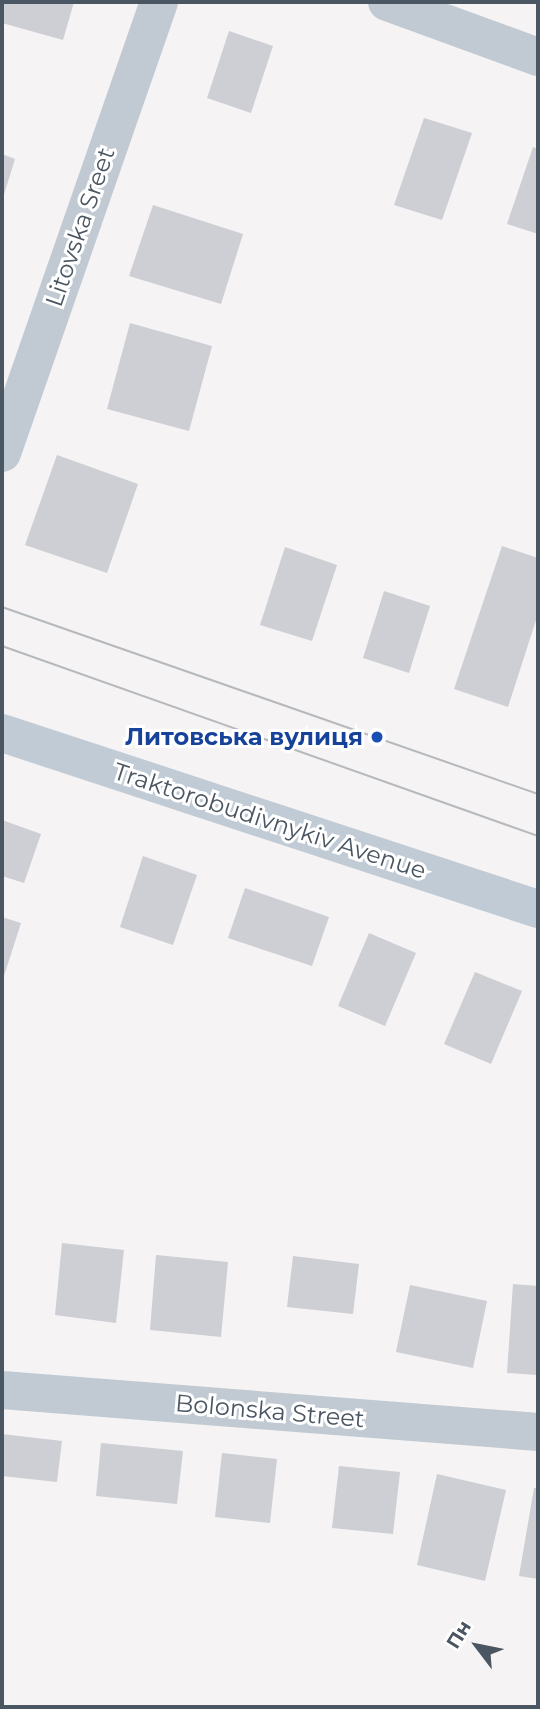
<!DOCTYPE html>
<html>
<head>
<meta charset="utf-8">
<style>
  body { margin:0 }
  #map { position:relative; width:540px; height:1709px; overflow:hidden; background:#f5f3f3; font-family:Montserrat,sans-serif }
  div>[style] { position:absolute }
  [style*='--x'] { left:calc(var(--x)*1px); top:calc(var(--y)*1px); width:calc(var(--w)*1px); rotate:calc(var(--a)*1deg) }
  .building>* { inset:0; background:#cdcfd5 }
  .street>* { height:38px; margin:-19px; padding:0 19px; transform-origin:19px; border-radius:19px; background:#c1cad2 }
  .secondary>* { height:38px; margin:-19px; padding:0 19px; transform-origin:19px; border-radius:19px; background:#c1cbd6 }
  .tram>* { height:2px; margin:-1px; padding:0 1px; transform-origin:1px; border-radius:1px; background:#b5b8bd }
  .dots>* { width:19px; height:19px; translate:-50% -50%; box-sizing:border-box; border:4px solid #fff; border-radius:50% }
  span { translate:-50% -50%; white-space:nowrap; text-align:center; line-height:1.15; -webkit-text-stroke:6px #fff; paint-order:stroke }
  .street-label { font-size:24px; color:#4a5661 }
  .transit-label { font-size:24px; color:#164399; font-weight:700 }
  .right { translate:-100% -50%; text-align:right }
  .frame { position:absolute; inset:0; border:4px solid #4a5661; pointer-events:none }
  .north { position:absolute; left:442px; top:1611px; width:70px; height:70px; -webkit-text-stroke:5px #fff; paint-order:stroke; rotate:302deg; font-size:19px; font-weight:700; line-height:28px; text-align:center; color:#4a5661 }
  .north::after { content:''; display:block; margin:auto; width:24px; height:32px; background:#4a5661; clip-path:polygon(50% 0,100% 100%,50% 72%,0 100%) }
</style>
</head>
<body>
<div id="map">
  <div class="building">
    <div style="clip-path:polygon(2px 2px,74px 2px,63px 40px,2px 23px)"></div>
    <div style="clip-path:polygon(229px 31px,273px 46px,251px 113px,207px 98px)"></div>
    <div style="clip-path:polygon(424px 118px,472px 133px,442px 220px,394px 205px)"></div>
    <div style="clip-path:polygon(533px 147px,538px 149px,538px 234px,507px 224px)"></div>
    <div style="clip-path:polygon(2px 154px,15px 159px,2px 201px)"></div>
    <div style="clip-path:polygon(153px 205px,243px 234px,221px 304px,129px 276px)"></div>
    <div style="clip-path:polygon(130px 323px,212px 346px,189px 431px,107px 409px)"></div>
    <div style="clip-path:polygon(57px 455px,138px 484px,107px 573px,25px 545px)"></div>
    <div style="clip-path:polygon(502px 546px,538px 558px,538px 614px,508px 707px,454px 689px)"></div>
    <div style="clip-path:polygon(285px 547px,337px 565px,312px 641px,260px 625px)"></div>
    <div style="clip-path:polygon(384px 591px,430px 606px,409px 673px,363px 658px)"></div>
    <div style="clip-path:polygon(2px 820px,41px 834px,24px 883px,2px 876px)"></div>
    <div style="clip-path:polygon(143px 856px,197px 875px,173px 945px,120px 927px)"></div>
    <div style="clip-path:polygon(245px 888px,329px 917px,312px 966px,228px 938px)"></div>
    <div style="clip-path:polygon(2px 917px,21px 923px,4px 976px,2px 975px)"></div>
    <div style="clip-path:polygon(369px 933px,416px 953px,385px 1026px,338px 1006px)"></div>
    <div style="clip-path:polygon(475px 972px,522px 991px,491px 1064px,444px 1044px)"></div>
    <div style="clip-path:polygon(62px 1243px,124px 1250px,116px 1323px,55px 1315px)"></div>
    <div style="clip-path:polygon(156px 1255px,228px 1262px,221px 1337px,150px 1330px)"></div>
    <div style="clip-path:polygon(293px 1256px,359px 1264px,353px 1314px,287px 1307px)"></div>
    <div style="clip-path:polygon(513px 1284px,538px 1286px,538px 1375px,507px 1373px)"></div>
    <div style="clip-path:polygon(410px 1285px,487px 1301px,473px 1368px,396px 1352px)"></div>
    <div style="clip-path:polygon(2px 1434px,62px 1441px,57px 1482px,2px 1476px)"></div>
    <div style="clip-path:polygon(101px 1443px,183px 1451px,177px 1504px,96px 1496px)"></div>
    <div style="clip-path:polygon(222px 1453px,277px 1459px,270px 1523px,215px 1517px)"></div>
    <div style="clip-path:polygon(339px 1466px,400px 1472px,393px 1534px,332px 1528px)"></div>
    <div style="clip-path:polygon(437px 1474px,506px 1490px,485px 1581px,417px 1565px)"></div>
    <div style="clip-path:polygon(534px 1488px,538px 1488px,538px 1579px,519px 1576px)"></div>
  </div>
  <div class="street">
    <div style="--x:387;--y:2;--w:161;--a:20"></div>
    <div style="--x:2;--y:453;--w:478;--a:-70.8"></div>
    <div style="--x:2;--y:1390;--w:538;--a:4.48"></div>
  </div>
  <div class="secondary">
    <div style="--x:2;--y:733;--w:564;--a:18.18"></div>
  </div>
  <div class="tram">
    <div style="--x:2;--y:607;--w:568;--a:19.23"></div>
    <div style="--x:2;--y:646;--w:569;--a:19.52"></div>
  </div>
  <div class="dots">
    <div style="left:377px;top:737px;background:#1a4fb4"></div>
  </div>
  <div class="street-label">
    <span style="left:80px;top:227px;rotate:-71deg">Litovska Sreet</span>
    <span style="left:270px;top:821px;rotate:18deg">Traktorobudivnykiv Avenue</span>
    <span style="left:270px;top:1411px;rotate:5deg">Bolonska Street</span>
  </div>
  <div class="transit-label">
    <span class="right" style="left:363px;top:737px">Литовська вулиця</span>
  </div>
  <div class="frame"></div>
  <div class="north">Пн</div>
</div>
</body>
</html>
